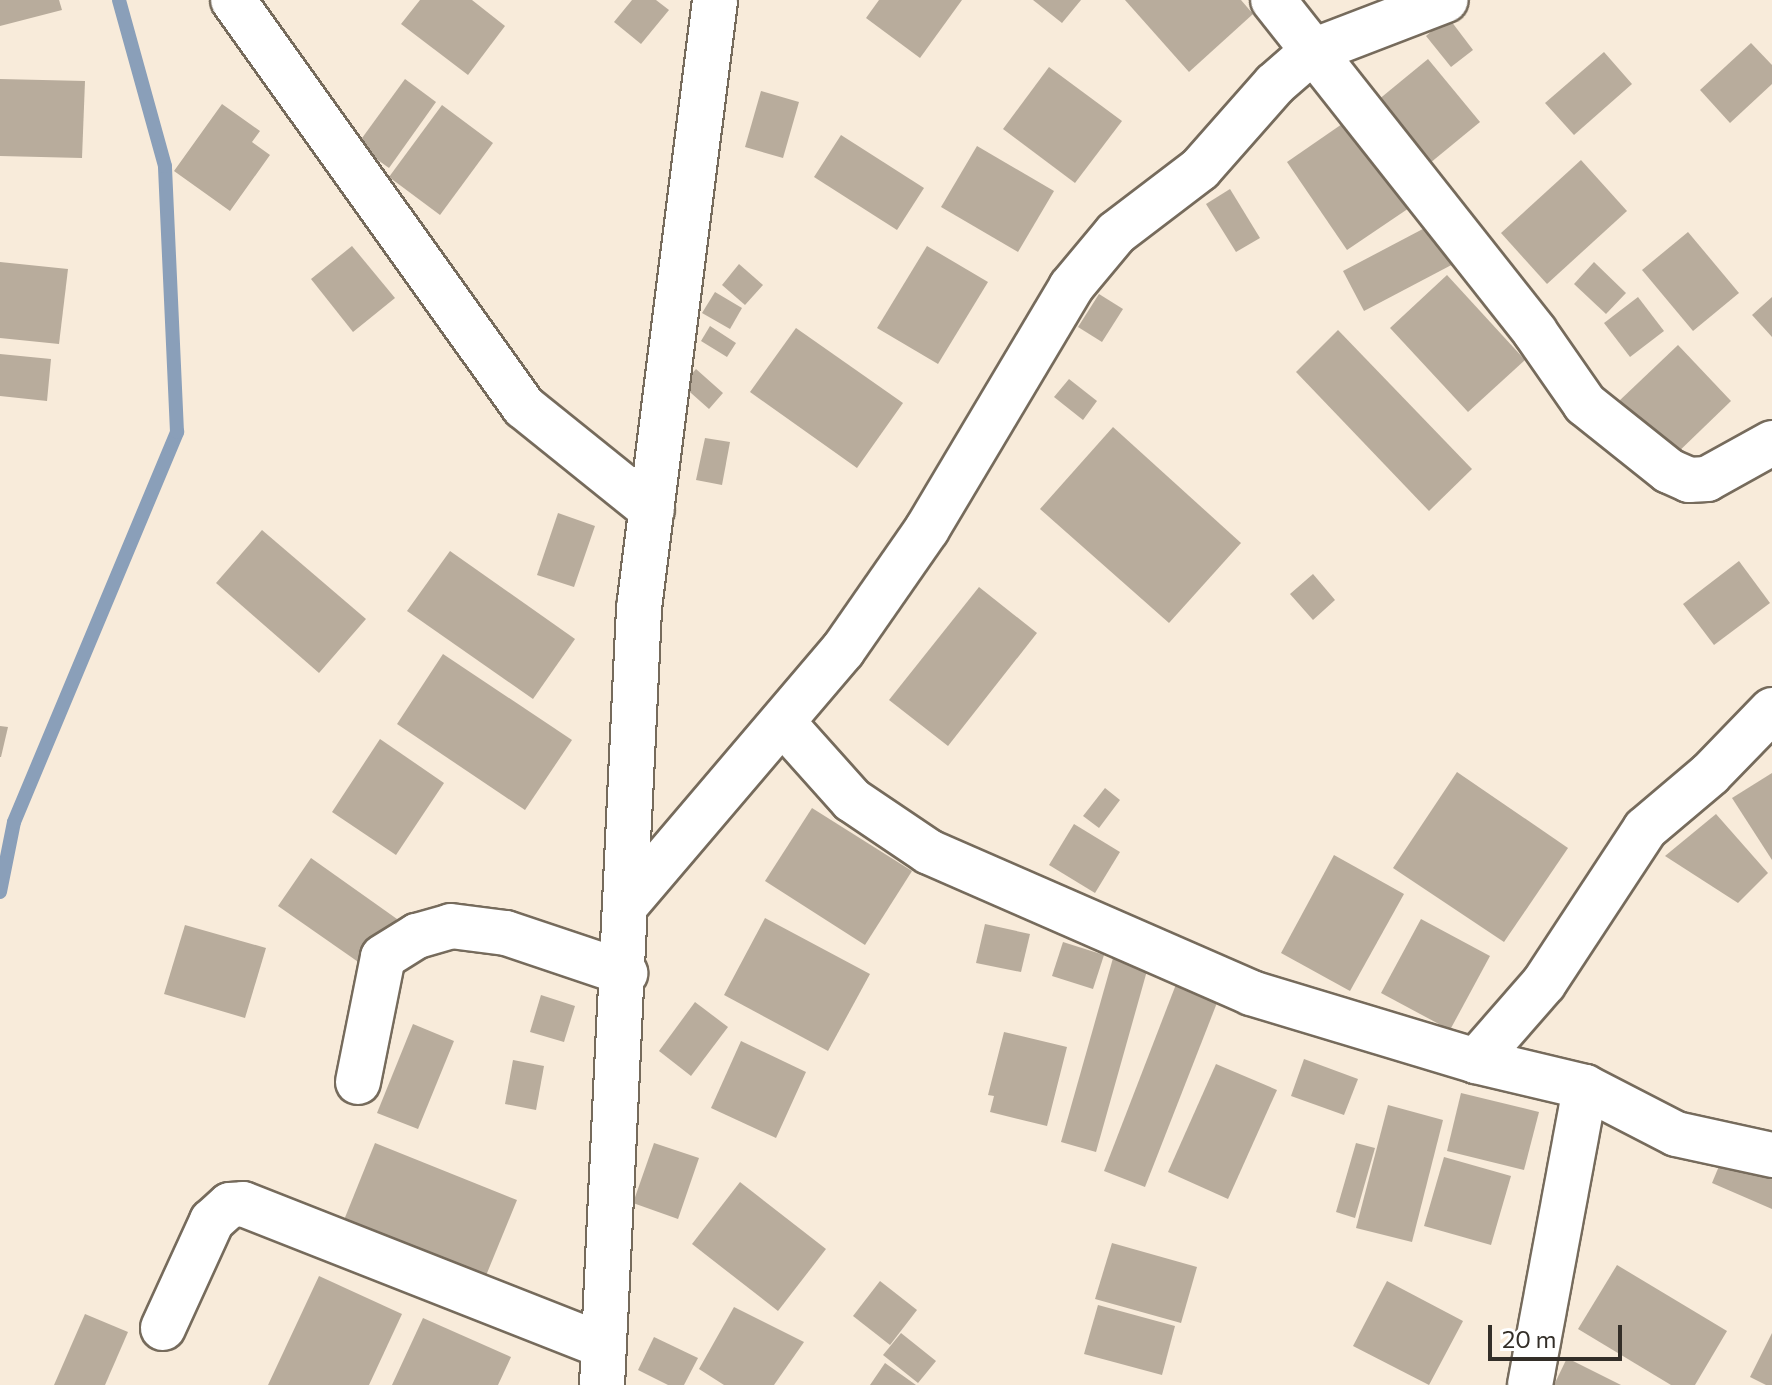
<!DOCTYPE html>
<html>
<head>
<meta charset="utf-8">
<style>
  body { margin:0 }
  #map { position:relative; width:1772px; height:1385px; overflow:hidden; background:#f8ebda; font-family:Commissioner,sans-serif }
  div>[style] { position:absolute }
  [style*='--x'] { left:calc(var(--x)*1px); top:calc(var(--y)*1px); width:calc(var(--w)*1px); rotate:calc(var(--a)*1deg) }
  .stream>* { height:14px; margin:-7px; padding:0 7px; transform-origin:7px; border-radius:7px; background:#8a9fb9 }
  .building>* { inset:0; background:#b8ac9c }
  .roads { filter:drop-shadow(2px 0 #766b5c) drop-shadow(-2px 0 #766b5c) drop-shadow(0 2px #766b5c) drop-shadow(0 -2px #766b5c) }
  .minor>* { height:44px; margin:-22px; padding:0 22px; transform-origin:22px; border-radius:22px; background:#fff }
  span { translate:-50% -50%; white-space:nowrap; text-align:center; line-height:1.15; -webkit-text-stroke:6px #fff; paint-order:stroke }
  .scale { position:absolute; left:1488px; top:1325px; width:134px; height:36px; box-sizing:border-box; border:4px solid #332e28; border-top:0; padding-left:10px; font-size:24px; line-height:28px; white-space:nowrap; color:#332e28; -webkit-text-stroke:6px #fff; paint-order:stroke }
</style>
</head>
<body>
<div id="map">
  <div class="stream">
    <div style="--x:0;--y:892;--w:71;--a:-78.7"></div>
    <div style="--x:14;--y:822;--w:423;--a:-67.3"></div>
    <div style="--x:177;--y:432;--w:266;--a:-92.6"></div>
    <div style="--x:165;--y:166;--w:172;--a:-105.5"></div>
  </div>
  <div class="building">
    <div style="clip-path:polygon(0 0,59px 0,62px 10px,0 26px)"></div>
    <div style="clip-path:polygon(420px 0,472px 0,505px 26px,468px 75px,401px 24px)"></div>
    <div style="clip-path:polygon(632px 0,656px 0,669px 10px,641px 44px,614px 22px)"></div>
    <div style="clip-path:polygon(879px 0,962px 0,920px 58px,866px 18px)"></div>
    <div style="clip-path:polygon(1033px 0,1081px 0,1062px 23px)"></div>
    <div style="clip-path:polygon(1125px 0,1241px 0,1253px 14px,1189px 72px)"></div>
    <div style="clip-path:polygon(1448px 17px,1473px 50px,1451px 67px,1426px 36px)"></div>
    <div style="clip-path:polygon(1751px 43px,1772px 65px,1772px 84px,1730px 123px,1700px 90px)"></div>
    <div style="clip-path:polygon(1604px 52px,1632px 84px,1574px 135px,1545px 103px)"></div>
    <div style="clip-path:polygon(1428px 59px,1480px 122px,1424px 168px,1372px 105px)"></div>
    <div style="clip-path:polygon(1049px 67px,1122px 121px,1075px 183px,1003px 129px)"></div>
    <div style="clip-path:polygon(0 79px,85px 81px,82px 158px,0 156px)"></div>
    <div style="clip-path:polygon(405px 79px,436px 102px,389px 168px,357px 145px)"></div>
    <div style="clip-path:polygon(761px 91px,799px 102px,783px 158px,745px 147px)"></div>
    <div style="clip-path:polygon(222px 104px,260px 131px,252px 142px,270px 155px,230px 211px,174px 171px)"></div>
    <div style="clip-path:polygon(442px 105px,493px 143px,440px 215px,389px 177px)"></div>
    <div style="clip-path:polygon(1358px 113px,1418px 202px,1347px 250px,1287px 162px)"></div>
    <div style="clip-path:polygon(841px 135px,924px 188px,897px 230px,814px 177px)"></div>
    <div style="clip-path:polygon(977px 146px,1054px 191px,1018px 252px,941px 207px)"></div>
    <div style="clip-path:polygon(1581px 160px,1627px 211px,1547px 284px,1501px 233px)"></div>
    <div style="clip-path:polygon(1230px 189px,1260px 238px,1236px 252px,1206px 204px)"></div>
    <div style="clip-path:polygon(1438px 221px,1459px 261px,1364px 311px,1343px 271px)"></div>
    <div style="clip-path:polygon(1688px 232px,1739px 293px,1693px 331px,1642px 270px)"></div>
    <div style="clip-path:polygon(352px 246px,395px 298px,353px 332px,311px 279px)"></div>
    <div style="clip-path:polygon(927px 246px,988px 282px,938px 364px,877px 328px)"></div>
    <div style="clip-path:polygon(0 262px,68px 269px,59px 344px,0 338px)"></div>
    <div style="clip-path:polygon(1594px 262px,1626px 293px,1606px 314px,1574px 284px)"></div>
    <div style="clip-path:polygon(739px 264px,763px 285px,745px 305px,722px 285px)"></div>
    <div style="clip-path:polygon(1447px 275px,1525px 360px,1468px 412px,1390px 328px)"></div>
    <div style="clip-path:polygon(715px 292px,742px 308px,730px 329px,702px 313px)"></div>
    <div style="clip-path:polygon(1099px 294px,1123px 309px,1102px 342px,1078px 327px)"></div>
    <div style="clip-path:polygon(1638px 297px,1664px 331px,1630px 357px,1604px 323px)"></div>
    <div style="clip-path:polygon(1772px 297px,1772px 337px,1752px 315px)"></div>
    <div style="clip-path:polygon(710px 326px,736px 343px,727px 357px,701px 341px)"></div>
    <div style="clip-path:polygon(796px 328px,903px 403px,857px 468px,750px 392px)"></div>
    <div style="clip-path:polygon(1338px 330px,1472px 469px,1429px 511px,1296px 372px)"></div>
    <div style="clip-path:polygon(1678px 345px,1731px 401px,1672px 458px,1618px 402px)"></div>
    <div style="clip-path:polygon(0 354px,51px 359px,47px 401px,0 396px)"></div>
    <div style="clip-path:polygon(696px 369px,723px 393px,709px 409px,682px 385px)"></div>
    <div style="clip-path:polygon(1069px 379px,1097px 401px,1083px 420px,1054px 397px)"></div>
    <div style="clip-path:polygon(1113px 427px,1241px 543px,1169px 623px,1040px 509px)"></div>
    <div style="clip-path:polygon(705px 438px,730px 442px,722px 485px,696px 480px)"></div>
    <div style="clip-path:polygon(558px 513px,595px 526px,574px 587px,537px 575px)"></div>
    <div style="clip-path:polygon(262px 530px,366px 619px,319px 673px,216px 583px)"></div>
    <div style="clip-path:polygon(450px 551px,575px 639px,533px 699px,407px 611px)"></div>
    <div style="clip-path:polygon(1739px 561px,1770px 603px,1714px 645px,1683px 604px)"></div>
    <div style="clip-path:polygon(1313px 574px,1335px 600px,1313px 620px,1290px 594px)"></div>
    <div style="clip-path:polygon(979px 587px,1037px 633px,948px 746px,889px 700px)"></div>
    <div style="clip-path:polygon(443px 654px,572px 740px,525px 810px,397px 724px)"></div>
    <div style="clip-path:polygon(0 726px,8px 727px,1px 757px,0 757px)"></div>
    <div style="clip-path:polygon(380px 739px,444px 783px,396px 855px,332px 812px)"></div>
    <div style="clip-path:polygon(1457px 772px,1568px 848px,1504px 942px,1393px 868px)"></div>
    <div style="clip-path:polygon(1772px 773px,1772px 860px,1732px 798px)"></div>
    <div style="clip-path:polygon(1105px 788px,1120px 800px,1099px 828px,1083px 816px)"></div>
    <div style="clip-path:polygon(812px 808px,912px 871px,865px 945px,765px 881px)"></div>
    <div style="clip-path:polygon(1716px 814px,1768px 873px,1738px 903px,1665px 856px)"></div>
    <div style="clip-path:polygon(1074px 824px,1120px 852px,1095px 893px,1049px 865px)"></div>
    <div style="clip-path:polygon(1334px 855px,1404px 894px,1350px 991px,1281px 953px)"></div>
    <div style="clip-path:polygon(311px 858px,397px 919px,364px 966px,278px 906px)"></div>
    <div style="clip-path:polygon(765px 918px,870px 974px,828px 1051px,724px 995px)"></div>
    <div style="clip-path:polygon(1421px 919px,1490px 956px,1450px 1030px,1381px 993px)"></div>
    <div style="clip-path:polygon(985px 924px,1030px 934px,1021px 972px,976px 963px)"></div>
    <div style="clip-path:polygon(185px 925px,266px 948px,245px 1018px,164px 994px)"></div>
    <div style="clip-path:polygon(1063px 942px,1104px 955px,1093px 989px,1052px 976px)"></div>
    <div style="clip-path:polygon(1115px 951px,1150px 960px,1096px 1152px,1061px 1142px)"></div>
    <div style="clip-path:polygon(1180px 974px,1222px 990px,1145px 1187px,1104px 1171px)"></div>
    <div style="clip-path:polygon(541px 995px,575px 1006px,564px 1042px,530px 1032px)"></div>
    <div style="clip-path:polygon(695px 1002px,728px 1027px,691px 1076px,659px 1051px)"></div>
    <div style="clip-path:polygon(413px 1024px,454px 1041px,418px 1129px,377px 1113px)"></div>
    <div style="clip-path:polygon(1004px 1032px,1067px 1047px,1047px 1126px,990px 1112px,994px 1096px,988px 1095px)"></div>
    <div style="clip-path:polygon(741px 1041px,806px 1072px,776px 1138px,711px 1108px)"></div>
    <div style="clip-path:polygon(1304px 1059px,1358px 1079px,1344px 1115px,1291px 1096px)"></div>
    <div style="clip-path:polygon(513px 1060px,544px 1066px,536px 1110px,505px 1104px)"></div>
    <div style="clip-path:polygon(1216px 1064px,1277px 1090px,1228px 1199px,1168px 1172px)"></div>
    <div style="clip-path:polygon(1461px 1093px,1539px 1112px,1524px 1170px,1447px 1151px)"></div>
    <div style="clip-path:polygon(1388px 1105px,1443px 1120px,1412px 1242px,1356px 1228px)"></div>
    <div style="clip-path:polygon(375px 1143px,517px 1200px,485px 1278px,344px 1220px)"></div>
    <div style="clip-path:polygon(654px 1143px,699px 1158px,678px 1219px,633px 1203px)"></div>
    <div style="clip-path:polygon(1356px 1143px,1375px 1148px,1355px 1218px,1336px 1212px)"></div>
    <div style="clip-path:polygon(1724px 1154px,1772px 1174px,1772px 1209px,1712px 1183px)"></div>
    <div style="clip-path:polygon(1444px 1157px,1511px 1176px,1491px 1245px,1424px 1226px)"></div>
    <div style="clip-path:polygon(740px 1182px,826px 1249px,778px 1311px,692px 1244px)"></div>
    <div style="clip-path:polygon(1112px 1243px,1197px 1267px,1181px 1323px,1095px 1299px)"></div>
    <div style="clip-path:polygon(1617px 1265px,1727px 1331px,1695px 1385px,1671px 1385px,1578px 1329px)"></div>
    <div style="clip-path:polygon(319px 1276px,402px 1314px,369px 1385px,268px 1385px)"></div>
    <div style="clip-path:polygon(880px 1281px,917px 1310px,890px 1345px,853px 1316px)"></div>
    <div style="clip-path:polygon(1387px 1281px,1463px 1321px,1429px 1385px,1353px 1346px)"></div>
    <div style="clip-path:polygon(1098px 1305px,1175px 1326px,1162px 1375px,1084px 1354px)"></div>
    <div style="clip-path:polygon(734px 1307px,804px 1342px,774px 1385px,724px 1385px,699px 1369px)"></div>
    <div style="clip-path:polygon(85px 1314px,128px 1332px,105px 1385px,54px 1385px)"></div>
    <div style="clip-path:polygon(423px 1318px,511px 1357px,498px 1385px,392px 1385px)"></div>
    <div style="clip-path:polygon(901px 1333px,936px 1361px,918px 1383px,883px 1355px)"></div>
    <div style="clip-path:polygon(1772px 1333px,1772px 1385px,1766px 1385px,1750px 1377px)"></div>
    <div style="clip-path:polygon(654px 1337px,698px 1358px,684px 1385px,668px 1385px,638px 1370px)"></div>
    <div style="clip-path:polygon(1567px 1358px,1621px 1385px,1554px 1385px)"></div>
    <div style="clip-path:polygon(885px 1363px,916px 1385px,870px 1385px)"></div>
  </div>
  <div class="roads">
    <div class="minor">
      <div style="--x:233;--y:0;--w:500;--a:54.44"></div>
      <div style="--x:524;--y:407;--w:164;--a:38.8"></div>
      <div style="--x:1273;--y:0;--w:423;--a:51.7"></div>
      <div style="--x:1535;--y:332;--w:88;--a:55.2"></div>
      <div style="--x:1585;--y:404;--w:107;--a:38.6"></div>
      <div style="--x:1669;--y:471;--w:22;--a:24"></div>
      <div style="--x:1689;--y:480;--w:18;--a:-3"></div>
      <div style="--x:1707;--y:479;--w:74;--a:-29"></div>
      <div style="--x:784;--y:724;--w:102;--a:48.2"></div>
      <div style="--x:852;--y:800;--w:93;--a:34"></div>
      <div style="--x:929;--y:852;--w:352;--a:23.6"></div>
      <div style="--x:1251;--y:993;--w:235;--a:16.8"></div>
      <div style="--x:1476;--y:1061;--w:112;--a:13.4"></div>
      <div style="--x:1585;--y:1087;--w:102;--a:27.3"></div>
      <div style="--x:1676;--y:1134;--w:98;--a:12.3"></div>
      <div style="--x:625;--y:906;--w:336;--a:-49.6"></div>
      <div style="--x:843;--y:650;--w:147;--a:-55.2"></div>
      <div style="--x:927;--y:529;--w:282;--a:-59.2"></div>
      <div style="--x:1071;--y:287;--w:70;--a:-50.2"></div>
      <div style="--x:1116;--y:233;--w:106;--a:-37.3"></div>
      <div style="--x:1200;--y:169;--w:113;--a:-48.6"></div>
      <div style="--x:1275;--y:84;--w:50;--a:-41"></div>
      <div style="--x:1313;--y:51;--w:142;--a:-21"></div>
      <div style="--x:1476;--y:1061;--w:103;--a:-48.9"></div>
      <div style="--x:1544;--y:983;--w:184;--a:-56.7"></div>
      <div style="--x:1645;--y:829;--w:85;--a:-40.2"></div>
      <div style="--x:1710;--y:774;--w:89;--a:-45.9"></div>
      <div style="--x:358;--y:1082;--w:127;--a:-78.7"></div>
      <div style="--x:383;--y:957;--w:40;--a:-32"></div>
      <div style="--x:417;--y:936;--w:35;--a:-16"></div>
      <div style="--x:451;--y:926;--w:55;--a:7.3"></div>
      <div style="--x:506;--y:933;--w:126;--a:18.6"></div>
      <div style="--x:163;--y:1328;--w:118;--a:-65.4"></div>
      <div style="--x:212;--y:1221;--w:24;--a:-42"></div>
      <div style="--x:230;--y:1205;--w:13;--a:-4"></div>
      <div style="--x:243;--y:1204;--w:387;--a:21.5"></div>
      <div style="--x:602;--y:1385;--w:778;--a:-87.27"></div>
      <div style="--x:639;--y:608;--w:613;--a:-82.87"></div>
      <div style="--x:1530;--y:1385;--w:303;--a:-79.5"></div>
    </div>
  </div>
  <div class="scale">20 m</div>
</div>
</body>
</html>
